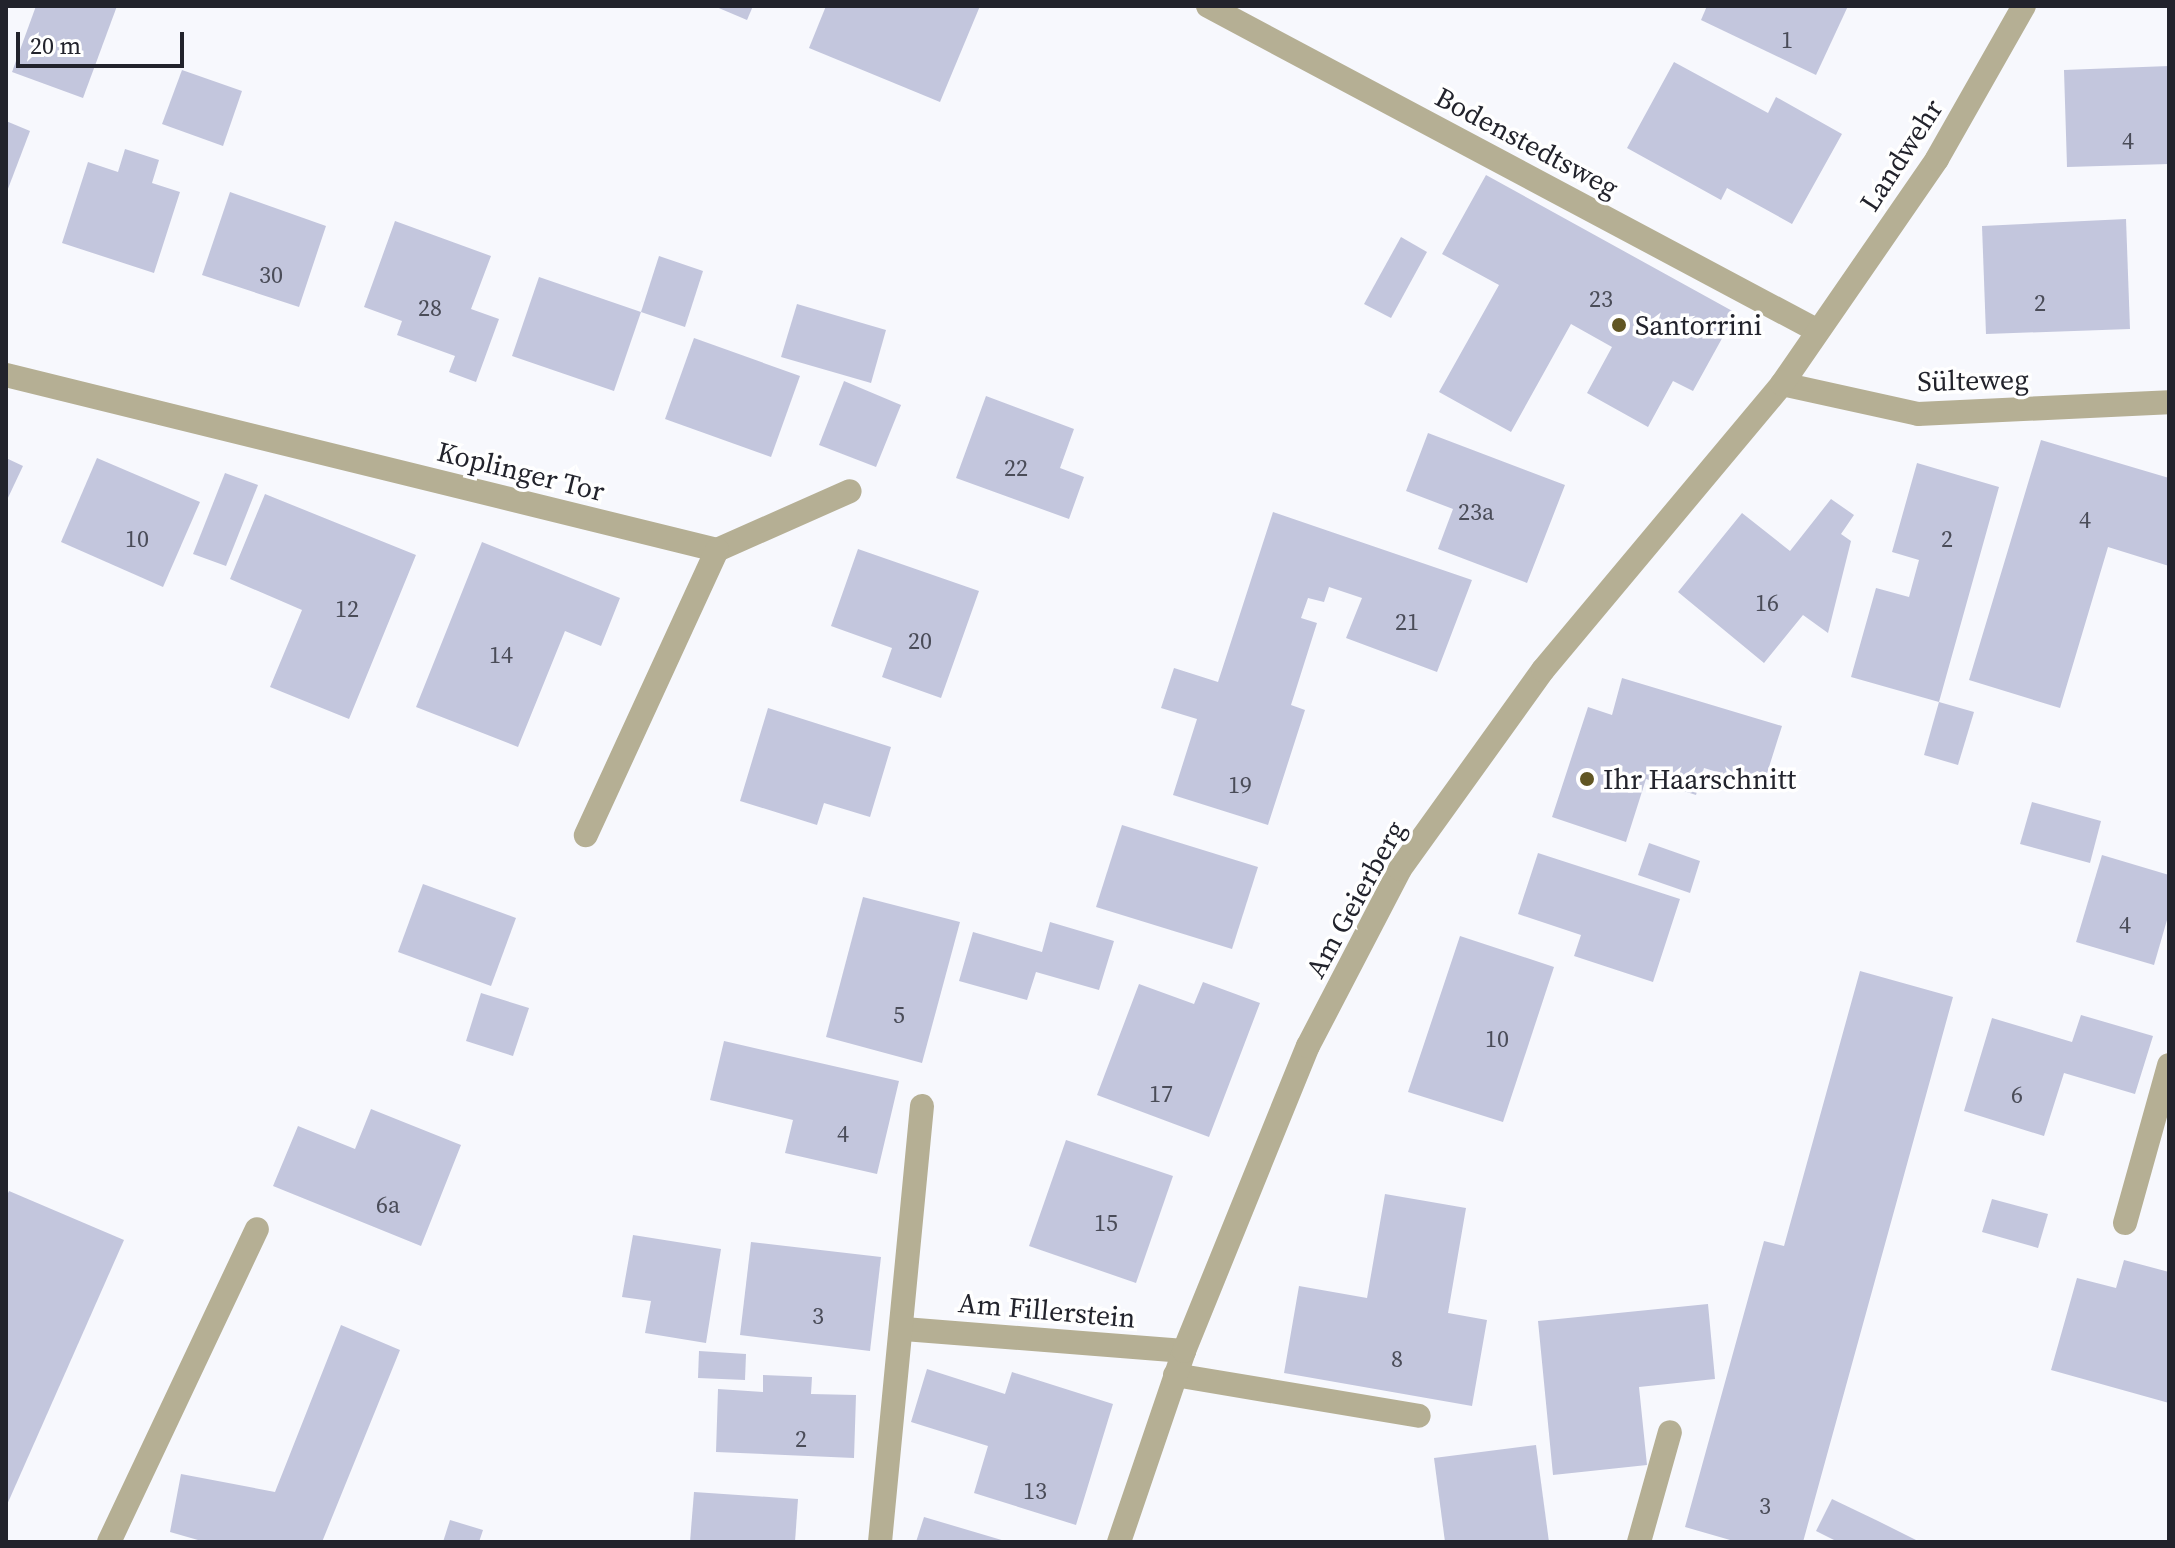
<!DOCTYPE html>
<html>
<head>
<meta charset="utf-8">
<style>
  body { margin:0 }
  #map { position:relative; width:2175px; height:1548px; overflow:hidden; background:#f7f8fd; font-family:"Source Serif 4",serif }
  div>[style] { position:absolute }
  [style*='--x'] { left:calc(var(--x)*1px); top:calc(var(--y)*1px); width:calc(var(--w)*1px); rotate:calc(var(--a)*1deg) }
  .building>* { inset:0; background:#c3c6dd }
  .service>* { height:24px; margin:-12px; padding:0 12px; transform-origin:12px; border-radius:12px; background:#b5af94 }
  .minor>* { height:24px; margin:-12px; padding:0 12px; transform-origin:12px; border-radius:12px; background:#b5af94 }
  .tertiary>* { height:24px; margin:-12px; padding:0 12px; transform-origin:12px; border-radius:12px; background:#b5af94 }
  .dots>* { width:22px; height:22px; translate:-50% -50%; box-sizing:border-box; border:4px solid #fff; border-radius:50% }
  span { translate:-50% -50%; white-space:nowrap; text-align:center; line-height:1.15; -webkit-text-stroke:7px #fff; paint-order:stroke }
  .number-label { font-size:24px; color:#4a4c58 }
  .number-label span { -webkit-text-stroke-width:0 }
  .street-label { font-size:28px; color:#22232c }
  .poi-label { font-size:28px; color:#22232c }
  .left { translate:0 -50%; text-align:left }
  .frame { position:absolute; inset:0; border:8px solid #22232c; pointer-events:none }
  .scale { position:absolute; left:16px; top:32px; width:168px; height:36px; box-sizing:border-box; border:4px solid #22232c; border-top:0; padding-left:10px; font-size:24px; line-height:28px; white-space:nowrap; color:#22232c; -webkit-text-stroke:6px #fff; paint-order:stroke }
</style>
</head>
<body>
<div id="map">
  <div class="building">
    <div style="clip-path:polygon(36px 6px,117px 6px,83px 98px,12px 72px)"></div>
    <div style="clip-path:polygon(714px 6px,753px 6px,747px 20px)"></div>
    <div style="clip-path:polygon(826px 6px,980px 6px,940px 102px,809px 48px)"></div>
    <div style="clip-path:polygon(1707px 6px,1848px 6px,1816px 75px,1701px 20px)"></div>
    <div style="clip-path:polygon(1674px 62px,1768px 113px,1776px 97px,1842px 134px,1792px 224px,1727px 188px,1721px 200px,1627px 148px)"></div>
    <div style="clip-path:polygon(2169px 66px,2169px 164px,2067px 167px,2064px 70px)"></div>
    <div style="clip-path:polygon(182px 70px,242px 91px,223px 146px,162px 124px)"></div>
    <div style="clip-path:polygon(6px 121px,30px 131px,6px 194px)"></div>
    <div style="clip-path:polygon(125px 149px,159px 160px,152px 183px,180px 192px,154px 273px,62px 243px,88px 162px,118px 172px)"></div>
    <div style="clip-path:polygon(1486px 175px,1736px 313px,1693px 391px,1673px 381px,1648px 427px,1587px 393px,1612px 347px,1571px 324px,1511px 432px,1439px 392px,1499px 285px,1442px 254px)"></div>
    <div style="clip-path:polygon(230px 192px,326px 226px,299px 307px,202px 275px)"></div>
    <div style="clip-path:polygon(2126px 219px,2130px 329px,1986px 334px,1982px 226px)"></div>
    <div style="clip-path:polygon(395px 221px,491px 256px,471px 309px,499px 319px,476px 382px,449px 372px,455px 356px,397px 335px,402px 321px,364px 307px)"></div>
    <div style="clip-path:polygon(1401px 237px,1427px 252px,1391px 318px,1364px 304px)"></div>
    <div style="clip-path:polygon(659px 256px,703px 271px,685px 327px,641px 312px)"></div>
    <div style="clip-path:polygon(539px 277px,641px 312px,614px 391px,512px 356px)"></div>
    <div style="clip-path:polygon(797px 304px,886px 330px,871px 383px,781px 357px)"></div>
    <div style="clip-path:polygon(694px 338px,800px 376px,771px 457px,665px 419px)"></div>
    <div style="clip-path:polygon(844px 381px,901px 405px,876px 467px,819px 445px)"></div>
    <div style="clip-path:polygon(986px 396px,1074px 429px,1060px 468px,1084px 477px,1069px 519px,956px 478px)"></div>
    <div style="clip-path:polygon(1428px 433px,1565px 485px,1527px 583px,1438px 549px,1453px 509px,1406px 491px)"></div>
    <div style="clip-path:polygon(2041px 440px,2169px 478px,2169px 566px,2108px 547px,2060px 708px,1969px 680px)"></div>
    <div style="clip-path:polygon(6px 458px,23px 466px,6px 502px)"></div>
    <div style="clip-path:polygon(97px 458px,200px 502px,163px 587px,61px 542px)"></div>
    <div style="clip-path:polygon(1917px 463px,1999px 487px,1939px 702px,1851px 677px,1876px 588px,1909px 597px,1919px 560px,1892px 552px)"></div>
    <div style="clip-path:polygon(225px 473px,258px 485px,226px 566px,193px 554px)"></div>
    <div style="clip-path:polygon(265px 494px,416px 555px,349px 719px,270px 687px,302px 610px,230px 579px)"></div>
    <div style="clip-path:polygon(1831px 499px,1854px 515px,1841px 534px,1851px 541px,1828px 633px,1803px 615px,1764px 663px,1678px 592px,1742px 513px,1790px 551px)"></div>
    <div style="clip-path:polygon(1273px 512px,1472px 580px,1437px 672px,1346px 638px,1362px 598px,1329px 587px,1324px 602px,1308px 598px,1301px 618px,1317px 623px,1291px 705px,1305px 710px,1268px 825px,1173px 795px,1197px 719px,1161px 708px,1174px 668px,1218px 682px)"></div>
    <div style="clip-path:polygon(482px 542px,620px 598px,601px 646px,565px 631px,518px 747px,416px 707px)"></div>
    <div style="clip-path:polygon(858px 549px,979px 591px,941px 698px,882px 677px,892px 648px,831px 626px)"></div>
    <div style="clip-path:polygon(1622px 678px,1782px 726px,1763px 786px,1704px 768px,1696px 795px,1646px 779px,1626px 842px,1552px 817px,1588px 707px,1612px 715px)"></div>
    <div style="clip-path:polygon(1939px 702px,1974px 712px,1958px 765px,1924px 755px)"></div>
    <div style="clip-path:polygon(768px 708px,891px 747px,870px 817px,824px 803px,817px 825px,740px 801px)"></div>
    <div style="clip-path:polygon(2032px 802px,2101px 821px,2090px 863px,2020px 844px)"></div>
    <div style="clip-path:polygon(1122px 825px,1258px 867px,1232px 949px,1096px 907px)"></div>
    <div style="clip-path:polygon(1649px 843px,1700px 861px,1690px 893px,1638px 875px)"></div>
    <div style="clip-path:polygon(1538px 853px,1680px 899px,1653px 982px,1574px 956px,1581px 935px,1518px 914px)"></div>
    <div style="clip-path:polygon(2102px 855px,2169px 875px,2169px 913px,2154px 965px,2076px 942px)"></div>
    <div style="clip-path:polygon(423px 884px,516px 918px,491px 986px,398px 952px)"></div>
    <div style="clip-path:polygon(863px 897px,960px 922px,922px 1063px,826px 1037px)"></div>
    <div style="clip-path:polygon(1050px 922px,1114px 941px,1099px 990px,1036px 972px,1027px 1000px,959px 981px,973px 932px,1042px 952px)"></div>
    <div style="clip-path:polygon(1460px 936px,1554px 967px,1503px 1122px,1408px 1092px)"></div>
    <div style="clip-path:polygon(1860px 971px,1953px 997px,1803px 1542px,1737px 1542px,1685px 1527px,1764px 1241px,1784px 1246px)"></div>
    <div style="clip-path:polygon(1203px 982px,1260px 1003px,1209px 1137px,1097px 1095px,1139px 984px,1194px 1004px)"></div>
    <div style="clip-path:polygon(481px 993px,529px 1008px,513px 1056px,466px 1041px)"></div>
    <div style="clip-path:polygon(2081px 1015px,2153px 1036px,2135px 1094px,2064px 1073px,2044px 1136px,1964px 1111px,1992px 1018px,2072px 1042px)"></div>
    <div style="clip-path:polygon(724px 1041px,899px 1081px,877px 1174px,785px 1153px,793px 1120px,710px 1100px)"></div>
    <div style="clip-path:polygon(371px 1109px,461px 1145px,421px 1246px,273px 1186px,298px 1126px,355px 1149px)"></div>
    <div style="clip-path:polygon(1066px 1140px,1173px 1176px,1136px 1283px,1029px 1246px)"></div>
    <div style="clip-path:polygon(9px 1191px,124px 1240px,6px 1507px,6px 1198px)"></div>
    <div style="clip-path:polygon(1385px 1194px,1466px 1208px,1448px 1313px,1487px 1320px,1472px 1406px,1284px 1373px,1299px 1286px,1367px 1298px)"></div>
    <div style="clip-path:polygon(1992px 1199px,2048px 1214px,2038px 1248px,1982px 1232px)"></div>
    <div style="clip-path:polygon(633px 1235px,721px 1249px,706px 1343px,645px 1333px,651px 1301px,622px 1297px)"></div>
    <div style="clip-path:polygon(751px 1242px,881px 1257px,870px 1351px,740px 1335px)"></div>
    <div style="clip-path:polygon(2124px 1260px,2169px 1272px,2169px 1403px,2051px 1370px,2077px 1278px,2116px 1288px)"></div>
    <div style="clip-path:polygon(1708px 1304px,1715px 1379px,1639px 1387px,1647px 1465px,1553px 1475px,1538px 1321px)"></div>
    <div style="clip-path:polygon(341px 1325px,400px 1350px,322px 1542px,205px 1542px,170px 1532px,181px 1474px,275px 1492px)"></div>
    <div style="clip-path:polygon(699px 1351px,746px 1354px,745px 1380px,698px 1378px)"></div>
    <div style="clip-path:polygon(927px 1369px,1005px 1394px,1012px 1372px,1113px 1404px,1076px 1525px,974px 1493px,988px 1446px,911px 1422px)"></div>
    <div style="clip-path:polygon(763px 1375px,812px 1377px,811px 1394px,856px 1395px,854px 1458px,716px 1452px,718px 1389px,763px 1392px)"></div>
    <div style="clip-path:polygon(1536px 1445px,1549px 1542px,1445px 1542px,1434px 1458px)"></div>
    <div style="clip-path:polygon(694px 1492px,798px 1499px,795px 1542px,690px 1542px)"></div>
    <div style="clip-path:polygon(1832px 1499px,1878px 1521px,1920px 1542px,1838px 1542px,1816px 1531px)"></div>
    <div style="clip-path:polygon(924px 1517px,1005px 1541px,1004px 1542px,916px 1542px)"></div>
    <div style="clip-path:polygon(450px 1520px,483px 1530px,479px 1542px,443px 1542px)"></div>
  </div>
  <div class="service">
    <div style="--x:717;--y:550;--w:145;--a:-23.9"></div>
    <div style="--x:1175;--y:1375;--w:247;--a:9.5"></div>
    <div style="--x:109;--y:1542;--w:346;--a:-64.7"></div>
  </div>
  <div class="minor">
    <div style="--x:1208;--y:6;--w:691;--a:28.05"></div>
    <div style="--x:6;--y:375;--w:732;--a:13.83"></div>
    <div style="--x:717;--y:550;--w:314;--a:114.7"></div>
    <div style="--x:1782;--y:384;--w:139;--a:12.4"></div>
    <div style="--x:1918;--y:414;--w:251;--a:-2.7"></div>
    <div style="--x:2125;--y:1223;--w:164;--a:-74.4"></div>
    <div style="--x:904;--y:1329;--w:281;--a:4.5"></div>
    <div style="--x:880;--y:1542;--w:438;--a:-84.5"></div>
    <div style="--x:1639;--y:1542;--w:114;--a:-74.3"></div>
  </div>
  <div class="tertiary">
    <div style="--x:1119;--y:1542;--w:202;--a:-71.2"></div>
    <div style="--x:1184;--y:1351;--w:329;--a:-67.9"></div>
    <div style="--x:1308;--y:1046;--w:199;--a:-62.5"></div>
    <div style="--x:1400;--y:869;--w:245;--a:-54.3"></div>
    <div style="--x:1543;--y:670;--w:373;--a:-50.1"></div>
    <div style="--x:1782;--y:384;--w:273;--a:-55.4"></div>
    <div style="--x:1937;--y:159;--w:176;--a:-60.4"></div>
  </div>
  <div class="dots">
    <div style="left:1619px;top:325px;background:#615623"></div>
    <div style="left:1587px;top:779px;background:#615623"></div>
  </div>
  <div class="number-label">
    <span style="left:1787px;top:40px">1</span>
    <span style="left:2128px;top:141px">4</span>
    <span style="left:271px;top:275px">30</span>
    <span style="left:1601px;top:299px">23</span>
    <span style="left:2040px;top:303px">2</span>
    <span style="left:430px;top:308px">28</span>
    <span style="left:1016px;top:468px">22</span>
    <span style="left:1476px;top:512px">23a</span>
    <span style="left:2085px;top:520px">4</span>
    <span style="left:137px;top:539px">10</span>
    <span style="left:1947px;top:539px">2</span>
    <span style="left:1767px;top:603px">16</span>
    <span style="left:347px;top:609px">12</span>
    <span style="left:1407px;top:622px">21</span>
    <span style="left:920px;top:641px">20</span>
    <span style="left:501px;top:655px">14</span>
    <span style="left:1240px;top:785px">19</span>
    <span style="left:2125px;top:925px">4</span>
    <span style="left:899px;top:1015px">5</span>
    <span style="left:1497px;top:1039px">10</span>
    <span style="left:1161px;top:1094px">17</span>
    <span style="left:2017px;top:1095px">6</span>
    <span style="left:843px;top:1134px">4</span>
    <span style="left:388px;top:1205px">6a</span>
    <span style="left:1106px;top:1223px">15</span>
    <span style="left:818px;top:1316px">3</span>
    <span style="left:1397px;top:1359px">8</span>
    <span style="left:801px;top:1439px">2</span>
    <span style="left:1035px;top:1491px">13</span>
    <span style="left:1765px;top:1506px">3</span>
  </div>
  <div class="street-label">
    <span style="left:1527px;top:142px;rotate:28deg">Bodenstedtsweg</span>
    <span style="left:1901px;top:155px;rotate:-57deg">Landwehr</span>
    <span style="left:1973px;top:380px;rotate:-1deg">Sülteweg</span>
    <span style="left:521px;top:471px;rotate:14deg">Koplinger Tor</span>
    <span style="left:1355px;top:899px;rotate:-61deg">Am Geierberg</span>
    <span style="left:1047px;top:1310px;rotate:5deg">Am Fillerstein</span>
  </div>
  <div class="poi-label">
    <span class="left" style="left:1635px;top:325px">Santorrini</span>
    <span class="left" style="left:1603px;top:779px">Ihr Haarschnitt</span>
  </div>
  <div class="frame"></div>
  <div class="scale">20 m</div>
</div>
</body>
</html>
